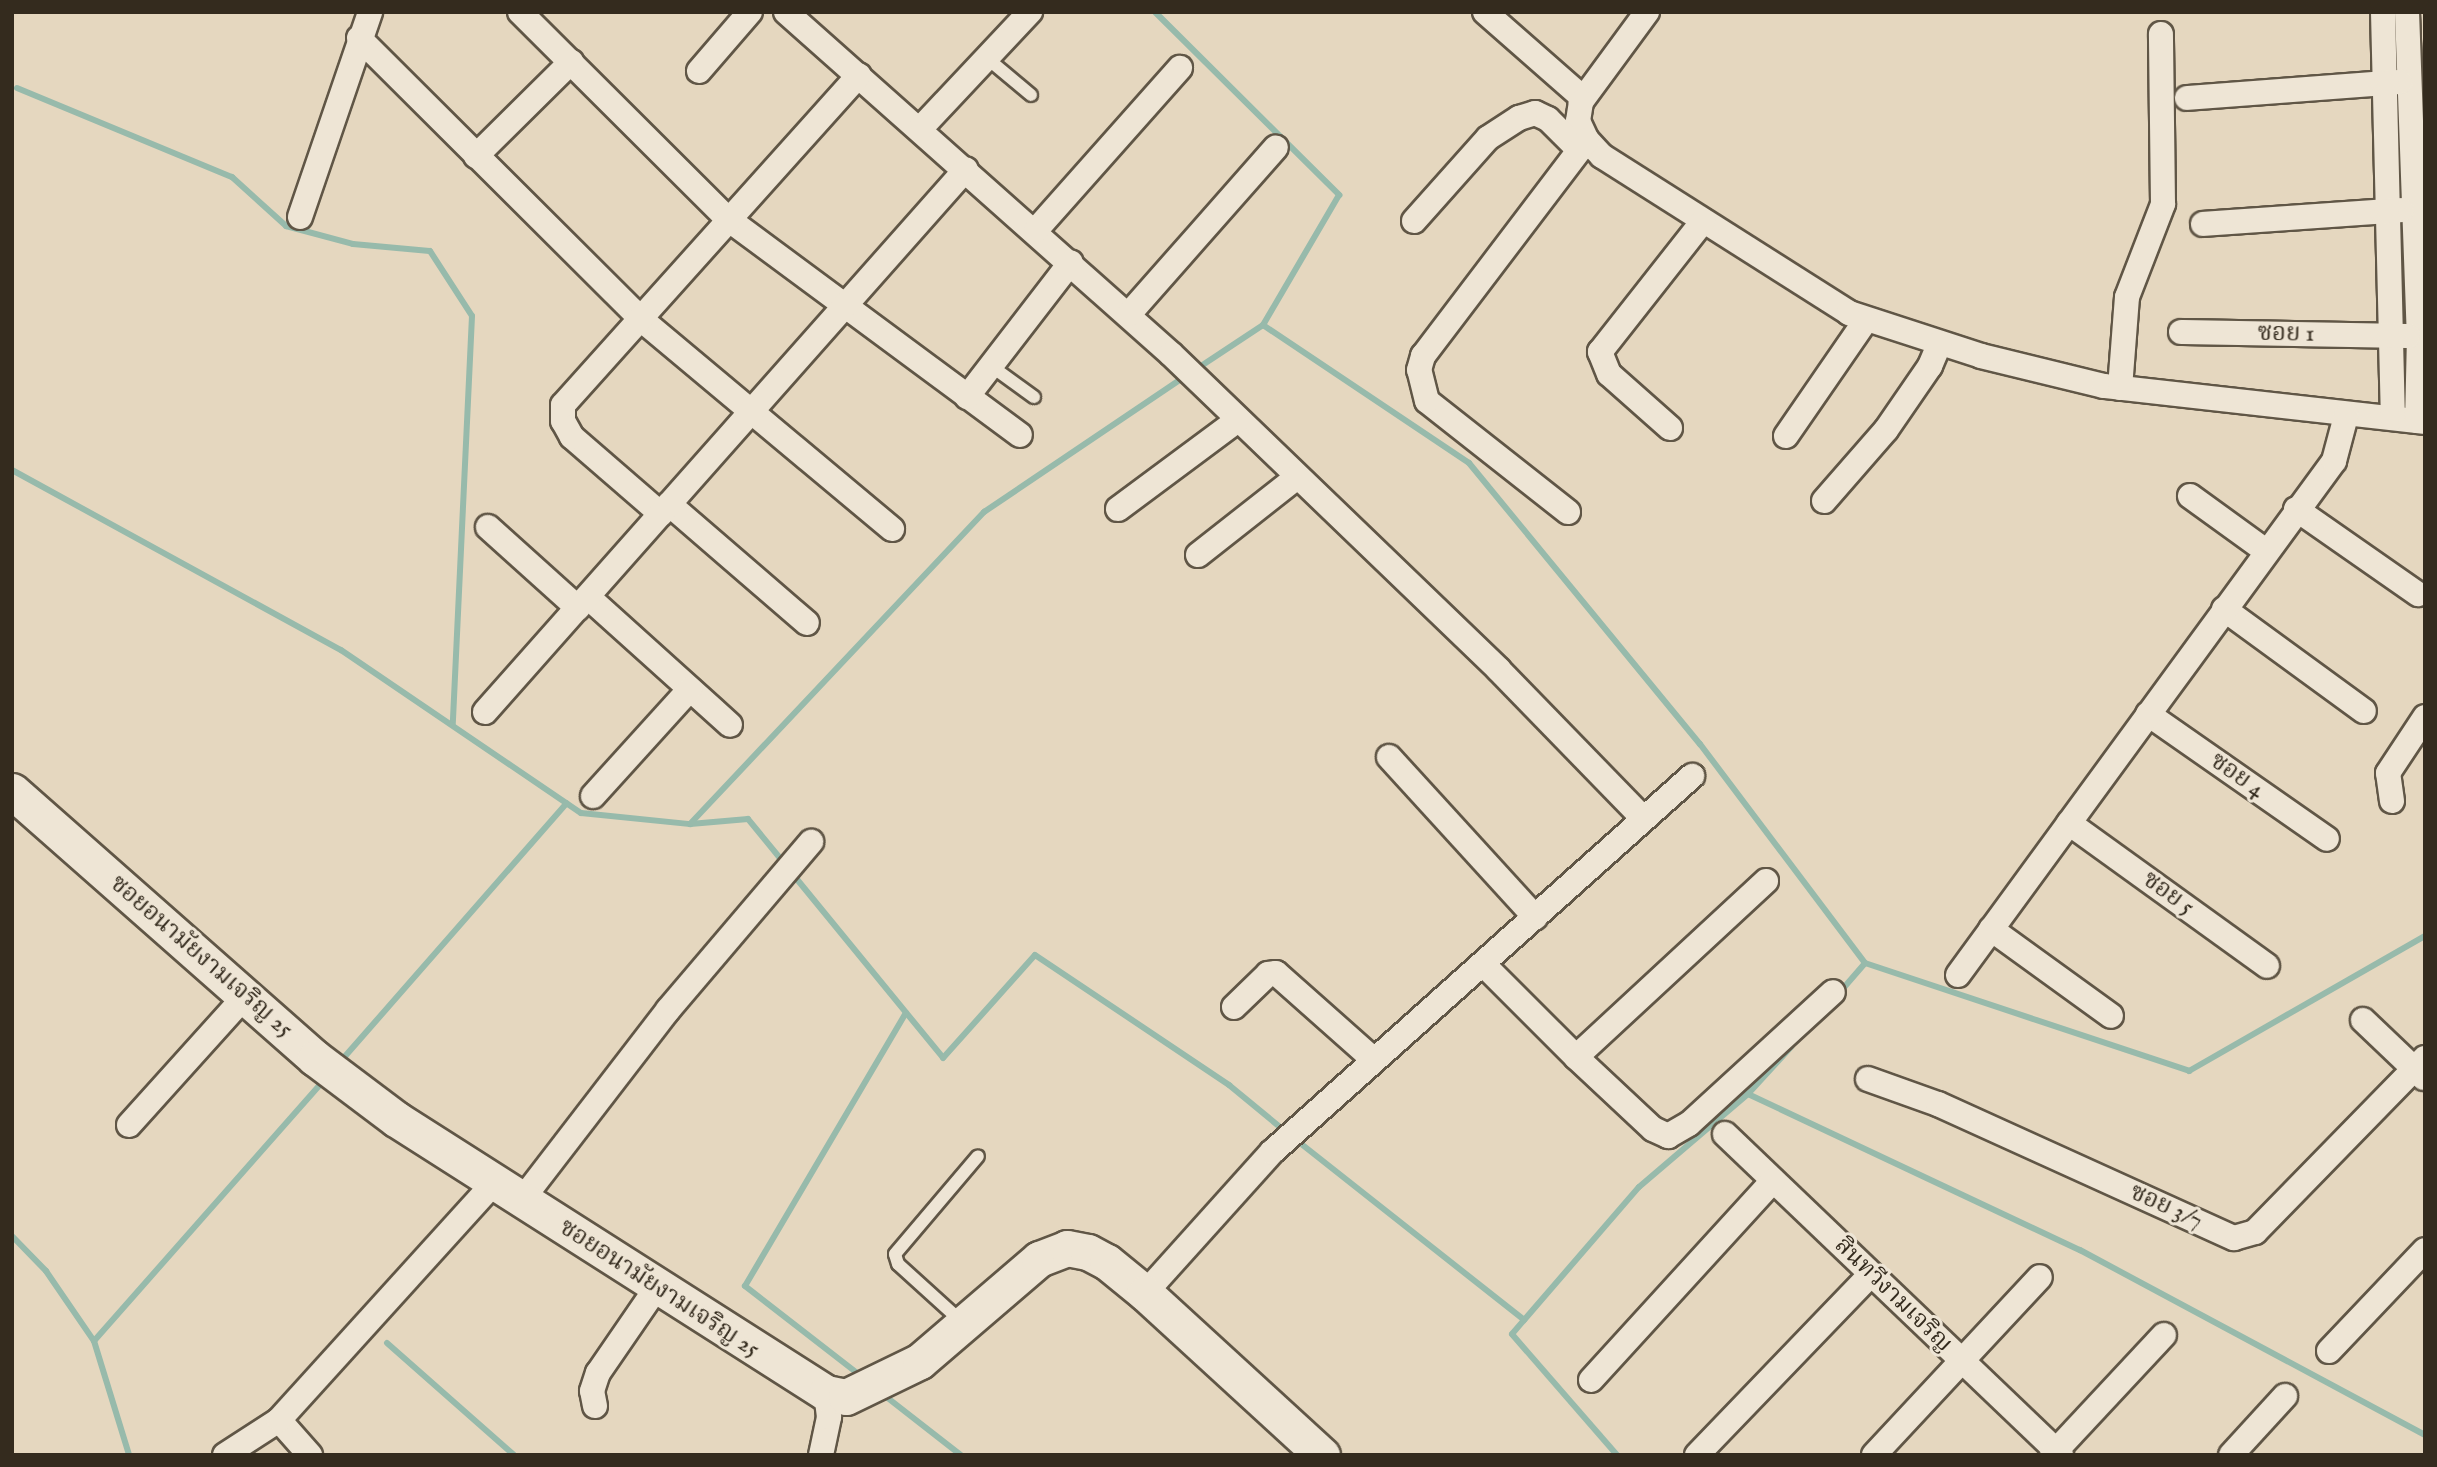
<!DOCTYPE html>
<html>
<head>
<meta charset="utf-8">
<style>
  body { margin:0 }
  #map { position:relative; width:2437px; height:1467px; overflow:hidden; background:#e5d7bf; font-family:"IM FELL English","Noto Serif Thai",serif }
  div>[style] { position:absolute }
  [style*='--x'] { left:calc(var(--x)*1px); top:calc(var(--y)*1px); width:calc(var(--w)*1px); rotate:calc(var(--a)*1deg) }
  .stream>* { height:6px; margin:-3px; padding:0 3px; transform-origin:3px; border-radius:3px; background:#97baab }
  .roads { filter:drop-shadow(2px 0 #605646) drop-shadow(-2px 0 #605646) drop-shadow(0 2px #605646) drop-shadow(0 -2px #605646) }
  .lane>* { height:12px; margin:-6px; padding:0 6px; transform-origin:6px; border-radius:6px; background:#eee5d5 }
  .street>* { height:24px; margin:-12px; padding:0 12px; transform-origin:12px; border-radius:12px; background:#eee5d5 }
  .secondary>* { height:35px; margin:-17.5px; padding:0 17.5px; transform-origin:17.5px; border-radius:17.5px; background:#eee5d5 }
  span { translate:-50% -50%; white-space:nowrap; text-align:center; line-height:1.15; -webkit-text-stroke:6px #eee5d5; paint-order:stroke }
  .street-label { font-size:24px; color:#342b1e }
  .frame { position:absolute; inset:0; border:14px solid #342b1e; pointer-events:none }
</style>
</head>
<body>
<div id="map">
  <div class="stream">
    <div style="--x:1155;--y:12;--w:260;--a:44.8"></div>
    <div style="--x:1339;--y:195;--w:151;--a:120.3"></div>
    <div style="--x:1263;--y:325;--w:82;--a:146.5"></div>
    <div style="--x:17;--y:88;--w:233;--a:22.5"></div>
    <div style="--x:232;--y:177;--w:73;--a:42.2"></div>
    <div style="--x:286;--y:226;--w:69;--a:15"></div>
    <div style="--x:353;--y:244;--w:77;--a:5.2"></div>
    <div style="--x:430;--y:251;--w:77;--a:57.1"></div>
    <div style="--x:472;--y:316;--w:408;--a:92.7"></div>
    <div style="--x:1263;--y:325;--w:248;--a:33.8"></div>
    <div style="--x:1469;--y:463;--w:364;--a:50.6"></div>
    <div style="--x:1700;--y:744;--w:274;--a:53"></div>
    <div style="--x:1865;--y:963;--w:342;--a:18.4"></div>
    <div style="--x:2189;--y:1071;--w:272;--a:-29.8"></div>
    <div style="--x:12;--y:470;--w:375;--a:28.7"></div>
    <div style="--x:341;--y:650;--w:290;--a:34.2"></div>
    <div style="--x:581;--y:813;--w:110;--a:5.8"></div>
    <div style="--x:784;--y:863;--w:57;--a:-129.3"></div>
    <div style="--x:748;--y:819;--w:58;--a:175.1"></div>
    <div style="--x:690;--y:824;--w:429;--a:-46.7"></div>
    <div style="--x:984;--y:512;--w:244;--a:-34"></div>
    <div style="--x:791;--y:872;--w:240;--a:50.7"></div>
    <div style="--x:943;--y:1058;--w:138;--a:-48.2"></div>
    <div style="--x:1035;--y:955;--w:234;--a:33.8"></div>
    <div style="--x:1229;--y:1085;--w:74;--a:39.5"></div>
    <div style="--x:1840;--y:992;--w:38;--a:-49"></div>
    <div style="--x:340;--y:1062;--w:344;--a:-48.8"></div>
    <div style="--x:1748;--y:1094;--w:367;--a:25.2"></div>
    <div style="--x:2080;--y:1250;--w:391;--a:28.2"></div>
    <div style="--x:1295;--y:1139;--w:292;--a:38.3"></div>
    <div style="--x:12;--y:1236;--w:49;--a:45.8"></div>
    <div style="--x:46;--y:1271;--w:85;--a:55.6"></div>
    <div style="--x:94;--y:1341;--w:119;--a:72.9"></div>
    <div style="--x:94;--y:1341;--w:351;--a:-48.6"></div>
    <div style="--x:387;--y:1343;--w:169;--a:41.4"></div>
    <div style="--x:861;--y:1376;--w:147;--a:-142.2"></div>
    <div style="--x:745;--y:1286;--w:317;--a:-59.5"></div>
    <div style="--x:880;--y:1392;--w:103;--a:37.9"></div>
    <div style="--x:1617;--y:1455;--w:160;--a:-131"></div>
    <div style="--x:1512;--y:1334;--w:194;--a:-49.2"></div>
    <div style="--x:1639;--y:1187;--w:143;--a:-40.5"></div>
    <div style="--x:1748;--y:1094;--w:64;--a:-47.5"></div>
  </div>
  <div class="roads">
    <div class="lane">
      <div style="--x:988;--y:59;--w:56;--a:39.9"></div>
      <div style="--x:991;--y:366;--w:53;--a:35.8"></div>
      <div style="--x:962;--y:1322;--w:86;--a:-137.8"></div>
      <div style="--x:898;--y:1264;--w:10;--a:-107"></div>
      <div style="--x:895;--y:1254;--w:128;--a:-49.7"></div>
    </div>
    <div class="street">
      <div style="--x:520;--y:12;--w:293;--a:44.9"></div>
      <div style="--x:728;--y:219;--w:363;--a:36.5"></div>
      <div style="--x:786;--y:12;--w:515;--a:41.62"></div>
      <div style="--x:1171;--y:354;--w:455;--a:43.9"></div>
      <div style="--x:1499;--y:670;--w:206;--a:45.8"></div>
      <div style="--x:1485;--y:12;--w:130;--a:41.3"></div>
      <div style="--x:1647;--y:12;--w:112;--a:126.3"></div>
      <div style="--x:1581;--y:102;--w:19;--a:99"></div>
      <div style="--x:1578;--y:121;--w:21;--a:65"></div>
      <div style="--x:1587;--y:140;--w:22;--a:47"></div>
      <div style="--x:1602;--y:156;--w:293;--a:32.4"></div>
      <div style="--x:1849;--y:313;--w:139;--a:18"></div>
      <div style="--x:1981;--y:356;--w:127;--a:13.7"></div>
      <div style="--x:2104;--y:386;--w:323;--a:6.4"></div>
      <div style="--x:2383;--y:12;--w:406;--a:88.6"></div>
      <div style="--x:2407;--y:12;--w:324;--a:87.9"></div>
      <div style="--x:2419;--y:336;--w:85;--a:91.3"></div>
      <div style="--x:359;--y:38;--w:400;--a:44.9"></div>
      <div style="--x:642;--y:320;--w:326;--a:39.9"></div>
      <div style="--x:699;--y:71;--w:78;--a:-49.2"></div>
      <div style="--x:2187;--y:98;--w:214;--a:-4.3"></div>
      <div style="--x:920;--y:129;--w:161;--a:-46.8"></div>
      <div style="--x:476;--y:156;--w:134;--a:-44.7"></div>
      <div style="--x:300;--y:217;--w:217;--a:-71.1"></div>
      <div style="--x:1414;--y:221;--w:111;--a:-48.3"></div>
      <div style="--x:1488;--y:138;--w:37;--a:-33"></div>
      <div style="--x:1519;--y:118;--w:17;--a:-17"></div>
      <div style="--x:1535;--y:113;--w:14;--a:25"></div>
      <div style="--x:1548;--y:119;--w:44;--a:45"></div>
      <div style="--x:2203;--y:224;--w:199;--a:-4"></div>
      <div style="--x:1036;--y:230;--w:217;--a:-48.4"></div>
      <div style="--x:1129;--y:314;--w:222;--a:-48.6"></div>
      <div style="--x:2181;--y:332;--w:227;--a:1"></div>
      <div style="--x:2120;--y:388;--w:91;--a:-85.6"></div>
      <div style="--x:2127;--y:297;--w:100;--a:-68.8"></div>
      <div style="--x:2163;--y:204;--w:170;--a:-90.7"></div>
      <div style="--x:967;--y:397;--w:170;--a:-52.4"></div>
      <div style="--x:1670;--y:428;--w:81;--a:-138.5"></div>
      <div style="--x:1609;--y:374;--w:24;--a:-112"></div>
      <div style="--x:1600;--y:352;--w:167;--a:-51.8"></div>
      <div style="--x:1786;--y:436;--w:141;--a:-55.4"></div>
      <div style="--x:2190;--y:496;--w:94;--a:35.9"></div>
      <div style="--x:1824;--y:501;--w:94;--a:-48.9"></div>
      <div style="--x:1886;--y:430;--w:78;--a:-55.5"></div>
      <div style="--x:1930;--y:366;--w:25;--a:-67"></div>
      <div style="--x:669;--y:504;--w:182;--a:40.8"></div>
      <div style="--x:1118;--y:509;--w:149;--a:-36.6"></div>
      <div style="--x:2296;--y:509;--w:149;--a:34.9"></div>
      <div style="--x:1568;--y:512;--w:179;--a:-141.8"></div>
      <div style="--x:1427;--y:401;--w:32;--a:-104"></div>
      <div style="--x:1419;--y:370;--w:15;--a:-74"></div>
      <div style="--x:1423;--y:356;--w:271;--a:-52.8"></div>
      <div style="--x:661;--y:514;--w:118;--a:-139.1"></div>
      <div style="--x:572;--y:437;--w:18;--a:-119"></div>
      <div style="--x:563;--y:421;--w:16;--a:-90"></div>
      <div style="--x:563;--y:405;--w:443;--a:-48.1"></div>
      <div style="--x:488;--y:527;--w:121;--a:42"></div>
      <div style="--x:1198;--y:555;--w:126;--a:-38.2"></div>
      <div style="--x:588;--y:597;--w:191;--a:42"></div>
      <div style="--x:2224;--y:609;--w:173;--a:36.1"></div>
      <div style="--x:485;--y:712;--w:725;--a:-48.46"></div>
      <div style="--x:2148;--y:714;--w:218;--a:34.9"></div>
      <div style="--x:1389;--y:757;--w:217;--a:47.6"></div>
      <div style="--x:593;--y:796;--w:144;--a:-47.8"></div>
      <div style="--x:2392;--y:801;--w:28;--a:-98"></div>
      <div style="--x:2388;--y:773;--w:67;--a:-56.5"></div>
      <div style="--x:2069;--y:823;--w:244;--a:35.8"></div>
      <div style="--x:1991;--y:929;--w:148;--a:35.9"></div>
      <div style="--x:1483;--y:964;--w:132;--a:45"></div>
      <div style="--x:1576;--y:1057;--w:105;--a:43.1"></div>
      <div style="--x:1653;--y:1129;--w:17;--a:25"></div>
      <div style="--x:1668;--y:1136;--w:24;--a:-30"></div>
      <div style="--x:1689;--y:1124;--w:195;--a:-42.5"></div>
      <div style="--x:1958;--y:975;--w:637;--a:-53.81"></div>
      <div style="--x:2334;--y:461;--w:47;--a:-75.1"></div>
      <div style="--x:1234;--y:1007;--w:47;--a:-44.1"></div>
      <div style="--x:1268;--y:974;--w:8;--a:-7"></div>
      <div style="--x:1276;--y:973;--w:130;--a:41.6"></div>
      <div style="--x:2363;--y:1020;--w:84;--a:43.6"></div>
      <div style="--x:1576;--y:1057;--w:259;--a:-42.8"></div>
      <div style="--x:1868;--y:1079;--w:74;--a:19.7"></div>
      <div style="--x:1938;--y:1104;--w:325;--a:24.4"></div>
      <div style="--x:2234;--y:1238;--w:22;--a:-16"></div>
      <div style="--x:2255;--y:1232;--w:243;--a:-45.7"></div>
      <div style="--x:129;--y:1125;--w:173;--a:-48"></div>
      <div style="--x:1725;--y:1134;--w:465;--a:43.7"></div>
      <div style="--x:521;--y:1201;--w:241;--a:-52.4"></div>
      <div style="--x:668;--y:1010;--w:221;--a:-49.6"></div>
      <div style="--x:1145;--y:1293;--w:190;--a:-48"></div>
      <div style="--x:1272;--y:1152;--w:564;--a:-41.84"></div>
      <div style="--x:2329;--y:1351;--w:139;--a:-46.5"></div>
      <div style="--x:1591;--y:1380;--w:270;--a:-47.6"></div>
      <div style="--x:595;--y:1406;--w:15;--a:-101"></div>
      <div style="--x:592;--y:1391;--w:19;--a:-72"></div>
      <div style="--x:598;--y:1373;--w:104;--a:-55.5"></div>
      <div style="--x:279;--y:1420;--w:47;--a:48.5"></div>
      <div style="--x:225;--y:1455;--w:64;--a:-32.9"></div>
      <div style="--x:279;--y:1420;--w:320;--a:-47.8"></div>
      <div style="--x:821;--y:1455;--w:39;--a:-78"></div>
      <div style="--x:829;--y:1417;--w:24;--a:-97"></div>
      <div style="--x:1697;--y:1455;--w:251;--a:-46.1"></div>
      <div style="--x:1874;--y:1455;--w:243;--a:-47"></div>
      <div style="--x:2052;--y:1455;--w:164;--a:-47"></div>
      <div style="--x:2231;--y:1455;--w:80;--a:-47.5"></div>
    </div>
    <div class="secondary">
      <div style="--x:12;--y:791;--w:404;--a:41.4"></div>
      <div style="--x:315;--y:1058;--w:101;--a:37"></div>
      <div style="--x:396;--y:1119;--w:510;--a:32.51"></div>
      <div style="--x:826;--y:1393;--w:20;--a:11"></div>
      <div style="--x:846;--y:1397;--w:82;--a:-25.9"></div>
      <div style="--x:920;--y:1361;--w:157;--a:-40.6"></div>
      <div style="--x:1039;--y:1259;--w:30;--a:-21"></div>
      <div style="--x:1067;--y:1248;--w:21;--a:11"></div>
      <div style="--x:1088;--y:1252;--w:21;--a:28"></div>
      <div style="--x:1107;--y:1262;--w:49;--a:39.2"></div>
      <div style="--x:1145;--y:1293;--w:240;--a:42.5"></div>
    </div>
  </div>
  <div class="street-label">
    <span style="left:2286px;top:334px;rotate:1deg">ซอย 1</span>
    <span style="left:2237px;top:776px;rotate:35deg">ซอย 4</span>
    <span style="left:2168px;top:894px;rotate:36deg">ซอย 5</span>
    <span style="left:201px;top:957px;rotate:41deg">ซอยอนามัยงามเจริญ 25</span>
    <span style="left:2166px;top:1207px;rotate:24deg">ซอย 3/7</span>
    <span style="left:659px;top:1289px;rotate:33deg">ซอยอนามัยงามเจริญ 25</span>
    <span style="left:1893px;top:1295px;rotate:44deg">สินทวีงามเจริญ</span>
  </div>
  <div class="frame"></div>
</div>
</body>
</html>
